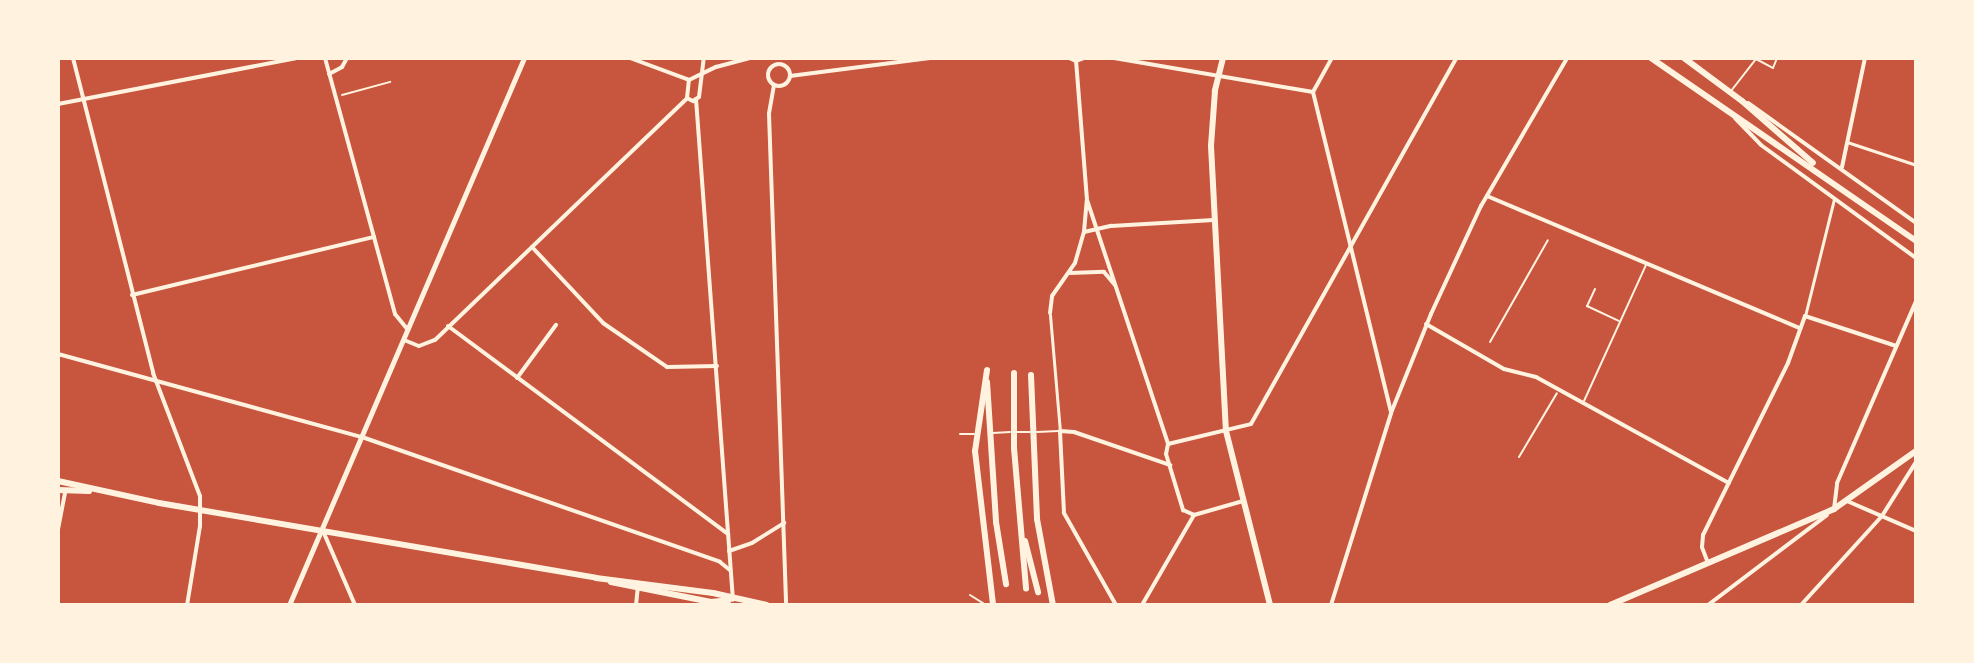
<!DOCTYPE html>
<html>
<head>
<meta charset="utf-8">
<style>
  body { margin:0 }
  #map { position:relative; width:1974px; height:663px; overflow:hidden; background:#c8553d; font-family:Manrope,sans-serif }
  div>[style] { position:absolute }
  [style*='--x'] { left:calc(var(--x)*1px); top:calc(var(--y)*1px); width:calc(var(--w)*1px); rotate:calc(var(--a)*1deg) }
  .service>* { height:2px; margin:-1px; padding:0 1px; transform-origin:1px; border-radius:1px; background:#fff3e0 }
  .pedestrian>* { height:3px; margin:-1.5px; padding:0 1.5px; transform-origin:1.5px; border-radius:1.5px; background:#fff3e0 }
  .minor>* { height:4px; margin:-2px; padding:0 2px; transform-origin:2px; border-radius:2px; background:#fff3e0 }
  .minor>.ring { margin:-2px; padding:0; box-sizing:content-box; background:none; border:4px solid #fff3e0; border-radius:50% }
  .tertiary>* { height:5px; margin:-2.5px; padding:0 2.5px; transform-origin:2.5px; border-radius:2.5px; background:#fff3e0 }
  .primary>* { height:6px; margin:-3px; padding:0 3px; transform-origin:3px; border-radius:3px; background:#fff3e0 }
  .trunk>* { height:6px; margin:-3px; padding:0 3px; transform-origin:3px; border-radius:3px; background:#fff3e0 }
  span { translate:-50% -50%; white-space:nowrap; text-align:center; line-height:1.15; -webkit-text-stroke:6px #fff3e0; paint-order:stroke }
  .frame { position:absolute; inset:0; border:60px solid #fff3e0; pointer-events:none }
</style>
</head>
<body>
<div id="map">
  <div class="service">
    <div style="--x:1731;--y:91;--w:41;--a:-52"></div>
    <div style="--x:1756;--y:59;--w:19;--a:28"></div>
    <div style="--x:1773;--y:68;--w:11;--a:-68"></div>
    <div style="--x:342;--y:95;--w:50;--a:-15.2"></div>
    <div style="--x:1595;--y:289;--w:19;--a:115"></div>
    <div style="--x:1587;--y:306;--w:35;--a:25"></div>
    <div style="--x:1490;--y:342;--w:117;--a:-60.4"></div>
    <div style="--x:1584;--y:401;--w:149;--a:-65.5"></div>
    <div style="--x:1017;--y:432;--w:13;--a:0"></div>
    <div style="--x:1037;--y:432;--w:21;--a:-3"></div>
    <div style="--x:993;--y:433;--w:17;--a:-3"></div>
    <div style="--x:960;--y:434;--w:14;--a:0"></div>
    <div style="--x:1519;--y:457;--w:74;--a:-59.3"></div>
    <div style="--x:970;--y:595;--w:19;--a:32"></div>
  </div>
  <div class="pedestrian">
    <div style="--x:1847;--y:142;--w:73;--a:18.4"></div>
    <div style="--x:1050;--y:315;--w:116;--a:85.1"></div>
    <div style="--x:1805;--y:316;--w:121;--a:-76.1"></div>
  </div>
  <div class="minor">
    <div style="--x:73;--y:58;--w:325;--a:75.7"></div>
    <div style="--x:153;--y:373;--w:132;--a:69.1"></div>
    <div style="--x:200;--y:496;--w:30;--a:90"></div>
    <div style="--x:200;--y:526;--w:80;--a:99.3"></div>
    <div style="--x:325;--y:58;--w:265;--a:74.7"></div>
    <div style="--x:395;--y:314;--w:21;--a:51"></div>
    <div style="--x:630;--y:58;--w:63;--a:20.4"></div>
    <div style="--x:1069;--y:58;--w:8;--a:23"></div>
    <div style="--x:1076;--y:61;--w:9;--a:-21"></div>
    <div style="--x:1114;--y:58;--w:202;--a:9.7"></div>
    <div style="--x:1313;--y:92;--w:328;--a:76.3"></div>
    <div class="ring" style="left:768px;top:64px;width:18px;height:18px"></div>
    <div style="--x:329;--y:74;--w:15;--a:-28"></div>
    <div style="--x:342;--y:67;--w:10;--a:-61"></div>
    <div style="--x:790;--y:76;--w:141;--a:-7.3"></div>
    <div style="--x:774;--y:85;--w:29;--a:100"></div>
    <div style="--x:769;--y:114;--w:491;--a:88"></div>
    <div style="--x:1313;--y:92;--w:39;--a:-61"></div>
    <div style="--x:687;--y:98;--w:18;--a:-84"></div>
    <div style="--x:689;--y:80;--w:30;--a:-26"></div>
    <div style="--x:716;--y:67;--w:34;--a:-15"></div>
    <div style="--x:687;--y:98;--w:7;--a:27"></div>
    <div style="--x:693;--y:101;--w:7;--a:-34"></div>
    <div style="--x:699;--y:97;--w:39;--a:-83"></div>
    <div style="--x:696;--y:99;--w:502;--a:85.78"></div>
    <div style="--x:1748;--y:103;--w:206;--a:35.5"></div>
    <div style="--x:58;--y:104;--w:242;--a:-10.9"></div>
    <div style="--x:1735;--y:118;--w:37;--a:46"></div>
    <div style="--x:1761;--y:145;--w:192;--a:36.1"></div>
    <div style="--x:1842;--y:167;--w:111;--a:-78.1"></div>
    <div style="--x:1487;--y:196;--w:340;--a:22.9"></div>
    <div style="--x:1087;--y:200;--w:257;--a:71.6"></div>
    <div style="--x:1168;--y:444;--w:10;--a:101"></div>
    <div style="--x:1166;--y:454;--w:59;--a:73.1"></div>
    <div style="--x:1183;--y:510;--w:12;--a:24"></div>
    <div style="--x:1194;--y:515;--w:51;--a:-15.9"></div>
    <div style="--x:1084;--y:232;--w:28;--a:-13"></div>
    <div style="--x:1111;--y:226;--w:103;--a:-3.3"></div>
    <div style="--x:532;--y:247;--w:104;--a:46.9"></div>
    <div style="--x:603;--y:323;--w:78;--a:34.5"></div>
    <div style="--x:667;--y:367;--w:50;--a:-1.1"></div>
    <div style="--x:1070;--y:273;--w:34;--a:-2"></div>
    <div style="--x:1104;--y:272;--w:16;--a:50"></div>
    <div style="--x:132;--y:295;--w:249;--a:-13.5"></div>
    <div style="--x:1050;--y:313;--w:17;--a:-83"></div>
    <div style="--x:1052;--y:296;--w:40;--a:-55.1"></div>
    <div style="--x:1075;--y:263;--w:32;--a:-74"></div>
    <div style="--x:1084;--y:232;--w:32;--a:-85"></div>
    <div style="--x:1087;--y:200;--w:139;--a:-94.5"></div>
    <div style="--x:1426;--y:324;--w:90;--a:30"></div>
    <div style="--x:1504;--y:369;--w:33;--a:14"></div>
    <div style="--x:1536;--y:377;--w:220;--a:28.8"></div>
    <div style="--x:448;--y:326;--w:349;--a:36.6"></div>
    <div style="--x:404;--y:340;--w:16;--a:22"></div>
    <div style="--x:419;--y:346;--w:17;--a:-21"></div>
    <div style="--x:435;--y:340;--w:349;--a:-43.8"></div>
    <div style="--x:58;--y:354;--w:315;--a:15.3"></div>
    <div style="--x:362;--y:437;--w:379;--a:19.2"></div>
    <div style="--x:720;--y:562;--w:13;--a:39"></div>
    <div style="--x:517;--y:378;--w:66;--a:-53.7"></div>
    <div style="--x:1168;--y:444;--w:85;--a:-13.5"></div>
    <div style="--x:1251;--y:424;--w:420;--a:-60.7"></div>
    <div style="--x:1847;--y:501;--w:75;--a:23.5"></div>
    <div style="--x:1834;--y:509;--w:26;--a:-83"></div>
    <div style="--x:1837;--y:483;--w:198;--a:-66.5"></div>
    <div style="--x:58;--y:529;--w:38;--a:-79"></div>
    <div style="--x:323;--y:531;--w:81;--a:66.6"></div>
    <div style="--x:729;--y:551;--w:24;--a:-19"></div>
    <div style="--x:752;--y:543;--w:38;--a:-32"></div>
    <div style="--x:1708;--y:563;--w:17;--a:-111"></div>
    <div style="--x:1702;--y:547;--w:12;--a:-85"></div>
    <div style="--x:1703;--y:535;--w:192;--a:-63.7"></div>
    <div style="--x:1788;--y:363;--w:50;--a:-70.1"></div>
    <div style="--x:1805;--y:316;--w:96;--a:18.2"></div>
    <div style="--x:636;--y:605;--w:18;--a:-84"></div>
    <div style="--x:1116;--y:605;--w:106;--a:-119.5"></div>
    <div style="--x:1064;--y:513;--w:82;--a:-92.8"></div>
    <div style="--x:1060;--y:431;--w:14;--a:4"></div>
    <div style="--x:1074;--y:432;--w:102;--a:19"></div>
    <div style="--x:1142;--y:605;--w:104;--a:-60"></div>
    <div style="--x:1331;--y:605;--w:201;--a:-72.6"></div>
    <div style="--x:1391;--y:413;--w:107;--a:-68"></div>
    <div style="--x:1431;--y:314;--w:119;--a:-65.2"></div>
    <div style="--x:1481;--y:206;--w:171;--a:-59.8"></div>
    <div style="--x:1708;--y:605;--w:149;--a:-37.1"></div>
    <div style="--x:1801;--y:605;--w:120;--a:-47.7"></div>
    <div style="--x:1882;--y:516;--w:64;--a:-57.8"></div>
  </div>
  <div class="tertiary">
    <div style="--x:289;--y:605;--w:595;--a:-66.75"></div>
  </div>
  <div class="primary">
    <div style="--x:1223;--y:58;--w:34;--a:104"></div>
    <div style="--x:1215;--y:91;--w:55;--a:94.2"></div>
    <div style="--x:1211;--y:146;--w:285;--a:87"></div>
    <div style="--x:1226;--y:431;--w:179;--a:75.8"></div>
    <div style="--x:1651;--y:58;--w:322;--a:34.6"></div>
    <div style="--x:1684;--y:58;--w:72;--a:36.6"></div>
    <div style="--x:1742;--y:101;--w:94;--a:41.1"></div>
    <div style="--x:58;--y:481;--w:103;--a:12.3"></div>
    <div style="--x:159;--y:503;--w:443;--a:9.7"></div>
    <div style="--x:596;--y:578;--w:118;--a:7.3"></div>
    <div style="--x:713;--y:593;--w:55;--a:12.5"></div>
    <div style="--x:58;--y:490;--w:31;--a:2"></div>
    <div style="--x:611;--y:582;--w:102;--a:11.3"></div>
    <div style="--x:711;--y:602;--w:18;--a:-6"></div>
    <div style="--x:1610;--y:605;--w:244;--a:-23.2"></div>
    <div style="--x:1834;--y:509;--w:100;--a:-35.3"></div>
  </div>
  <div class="trunk">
    <div style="--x:987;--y:370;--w:82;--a:98.4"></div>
    <div style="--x:975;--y:451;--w:155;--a:83.3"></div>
    <div style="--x:1014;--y:373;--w:75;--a:90"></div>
    <div style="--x:1014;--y:448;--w:141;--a:85.1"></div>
    <div style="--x:1031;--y:375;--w:144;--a:87.6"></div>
    <div style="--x:1037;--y:519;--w:87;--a:79.5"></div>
    <div style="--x:987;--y:382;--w:140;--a:86.3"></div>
    <div style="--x:996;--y:522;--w:63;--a:80.8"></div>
    <div style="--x:1025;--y:541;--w:53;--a:75.7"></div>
  </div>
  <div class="frame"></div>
</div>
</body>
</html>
